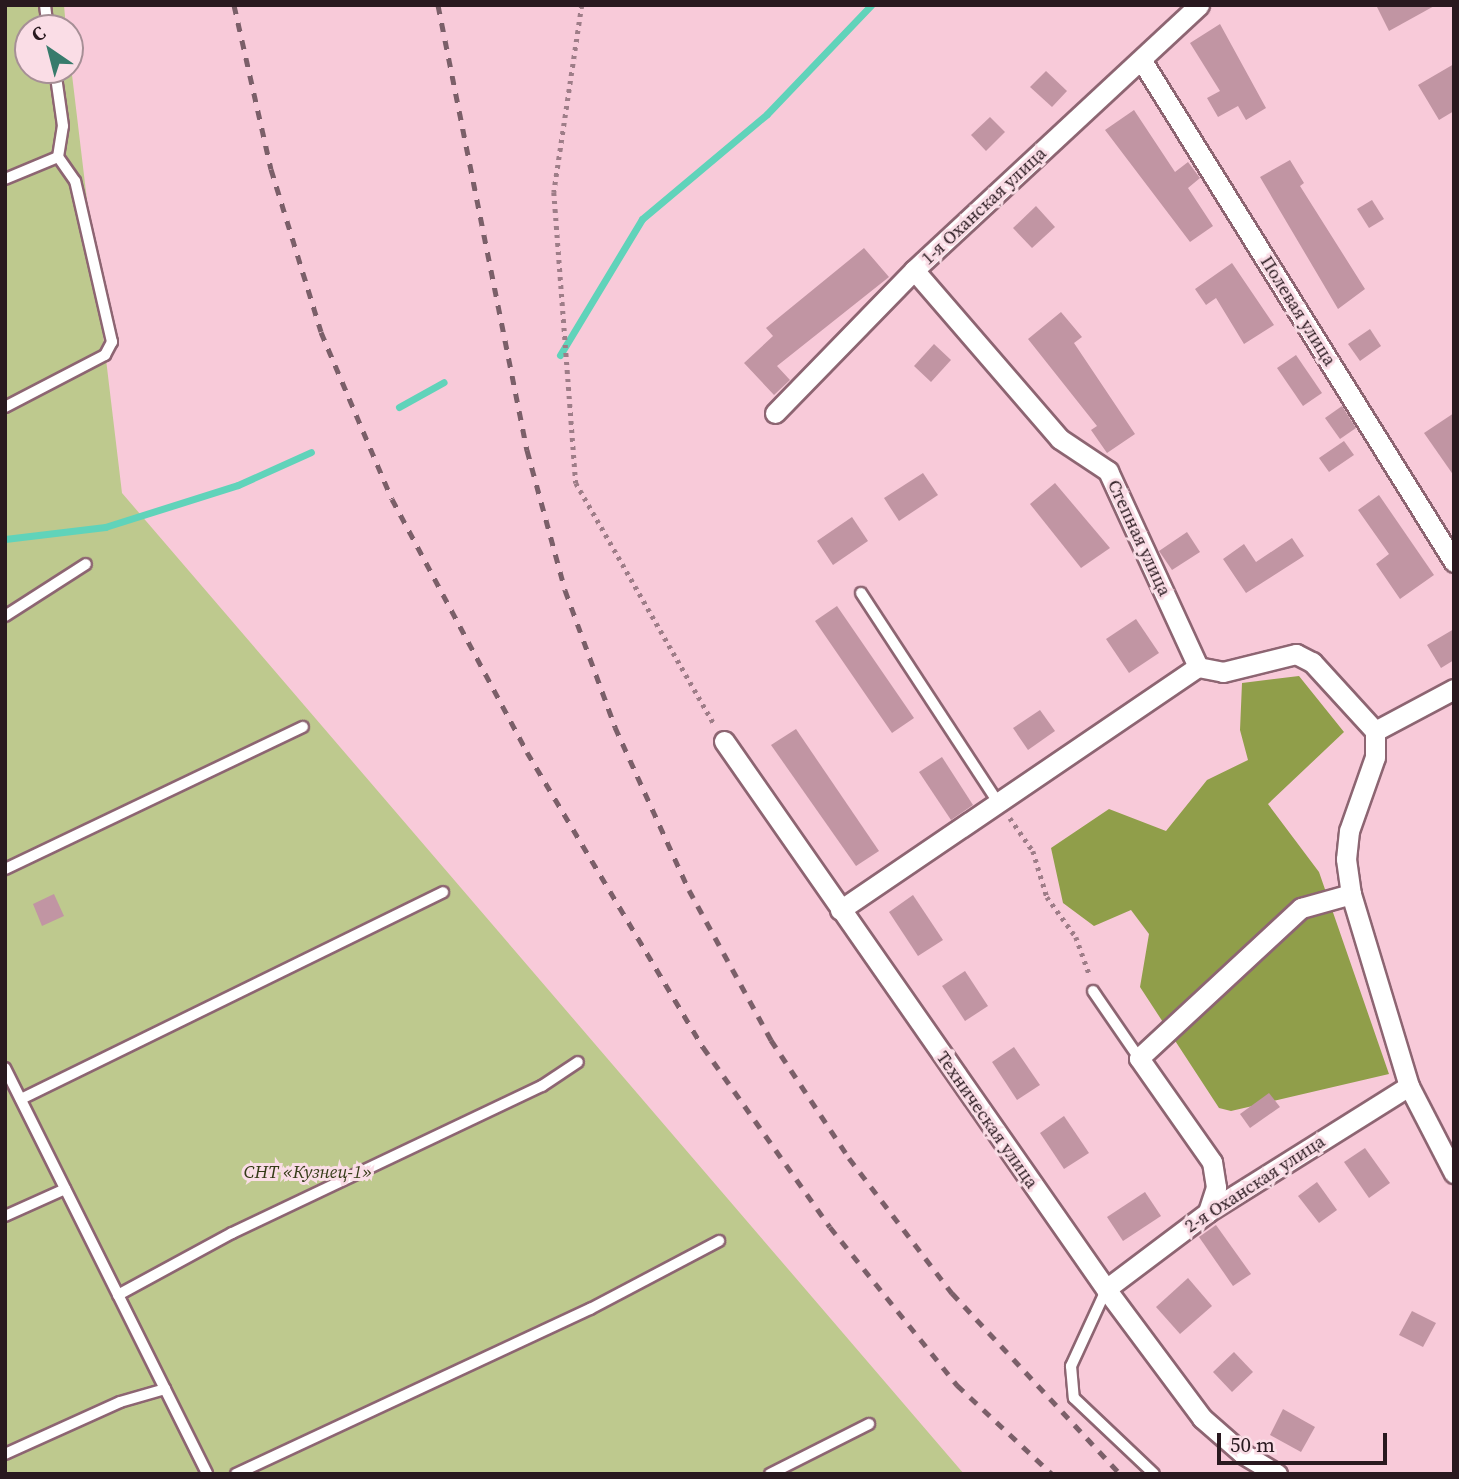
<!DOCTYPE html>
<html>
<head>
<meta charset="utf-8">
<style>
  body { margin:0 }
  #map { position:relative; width:1459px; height:1479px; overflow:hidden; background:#f8cad9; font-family:"Source Serif 4",serif }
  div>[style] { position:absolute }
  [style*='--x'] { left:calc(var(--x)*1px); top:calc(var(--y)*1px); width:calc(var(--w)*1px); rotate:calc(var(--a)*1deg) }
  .green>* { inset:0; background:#bec98e }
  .forest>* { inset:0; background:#909e4a }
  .stream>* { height:7px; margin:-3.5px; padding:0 3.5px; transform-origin:3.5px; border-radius:3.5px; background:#60d3ba }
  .building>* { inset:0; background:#c195a3 }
  .path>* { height:4.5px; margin-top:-2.25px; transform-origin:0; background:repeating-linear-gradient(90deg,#9e7d88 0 3.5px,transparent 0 8.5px) }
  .roads { filter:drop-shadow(2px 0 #8d6572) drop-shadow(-2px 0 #8d6572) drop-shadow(0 2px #8d6572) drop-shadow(0 -2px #8d6572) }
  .lane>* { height:10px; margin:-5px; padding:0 5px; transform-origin:5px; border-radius:5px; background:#fff }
  .street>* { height:19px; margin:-9.5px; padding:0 9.5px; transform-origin:9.5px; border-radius:9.5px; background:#fff }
  .rail>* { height:5px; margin-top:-2.5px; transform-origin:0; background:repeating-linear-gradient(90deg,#7b5f69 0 9px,transparent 0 18px) }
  span { translate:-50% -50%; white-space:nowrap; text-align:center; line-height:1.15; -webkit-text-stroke:6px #fadde6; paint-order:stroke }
  .street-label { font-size:18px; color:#29191f }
  .park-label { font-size:18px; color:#343a16; font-style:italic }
  .frame { position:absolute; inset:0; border:7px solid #29191f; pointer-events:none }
  .north { position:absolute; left:14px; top:14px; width:70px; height:70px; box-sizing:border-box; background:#fadde6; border:2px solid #a68f96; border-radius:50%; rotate:325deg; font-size:19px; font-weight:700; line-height:28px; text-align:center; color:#29191f }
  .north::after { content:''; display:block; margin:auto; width:24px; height:32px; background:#387b6c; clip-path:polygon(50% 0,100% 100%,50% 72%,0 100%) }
  .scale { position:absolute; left:1217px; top:1433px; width:170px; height:32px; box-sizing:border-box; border:4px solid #29191f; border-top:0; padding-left:9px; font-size:21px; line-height:24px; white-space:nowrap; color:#29191f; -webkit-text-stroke:5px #fadde6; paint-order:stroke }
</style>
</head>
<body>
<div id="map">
  <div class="green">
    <div style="clip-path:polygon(5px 5px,64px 5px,66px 28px,28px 28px,28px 70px,70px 70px,70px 58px,122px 493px,964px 1474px,5px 1474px)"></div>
  </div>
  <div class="forest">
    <div style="clip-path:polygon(1299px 676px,1344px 732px,1268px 804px,1319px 872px,1389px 1074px,1231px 1111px,1219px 1108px,1140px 987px,1149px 934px,1131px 910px,1094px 926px,1063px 903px,1051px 848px,1109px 809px,1166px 831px,1207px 780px,1248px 760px,1240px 730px,1242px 683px)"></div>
  </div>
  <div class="stream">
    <div style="--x:560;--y:355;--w:159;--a:-58.9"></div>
    <div style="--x:642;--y:219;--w:163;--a:-40"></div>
    <div style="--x:767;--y:114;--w:151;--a:-46.3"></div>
    <div style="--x:399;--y:407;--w:51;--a:-29.1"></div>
    <div style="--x:5;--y:539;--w:101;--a:-6.8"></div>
    <div style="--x:105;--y:527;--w:139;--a:-17.5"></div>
    <div style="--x:238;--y:485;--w:80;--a:-24.3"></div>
  </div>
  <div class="building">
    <div style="clip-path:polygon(1376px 5px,1436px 5px,1389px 31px)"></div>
    <div style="clip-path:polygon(1220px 24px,1266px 108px,1246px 120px,1238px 106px,1218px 117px,1207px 98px,1220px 91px,1190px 43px)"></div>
    <div style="clip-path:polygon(1454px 64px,1454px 111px,1439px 120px,1418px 85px)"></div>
    <div style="clip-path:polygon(1046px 71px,1067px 91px,1052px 107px,1030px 87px)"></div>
    <div style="clip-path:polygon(1134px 110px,1175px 172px,1188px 162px,1200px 178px,1188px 188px,1213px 226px,1190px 242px,1105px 130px)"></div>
    <div style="clip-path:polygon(990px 117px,1005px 132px,986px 151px,971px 135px)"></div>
    <div style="clip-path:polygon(1290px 160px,1304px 183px,1300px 186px,1365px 289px,1338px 309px,1260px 177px)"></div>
    <div style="clip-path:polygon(1372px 200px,1384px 219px,1369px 228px,1357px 209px)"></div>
    <div style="clip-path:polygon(1036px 206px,1055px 227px,1032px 248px,1013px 228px)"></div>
    <div style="clip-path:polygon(864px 248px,889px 277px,777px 366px,790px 380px,774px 395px,744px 363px,773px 336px,766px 328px)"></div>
    <div style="clip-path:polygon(1232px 263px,1274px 325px,1244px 344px,1216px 298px,1206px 305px,1195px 289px)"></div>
    <div style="clip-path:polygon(1061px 312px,1082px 337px,1074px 343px,1135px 434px,1107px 453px,1091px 430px,1097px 426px,1028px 339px)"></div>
    <div style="clip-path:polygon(1370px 329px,1381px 346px,1360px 361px,1348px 344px)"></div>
    <div style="clip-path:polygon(934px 344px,951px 360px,931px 382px,914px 366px)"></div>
    <div style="clip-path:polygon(1296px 355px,1322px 393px,1303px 406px,1277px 368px)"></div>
    <div style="clip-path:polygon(1342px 406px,1356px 428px,1340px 439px,1325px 418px)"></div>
    <div style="clip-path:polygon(1454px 413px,1454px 476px,1424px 433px)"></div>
    <div style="clip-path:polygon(1344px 441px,1354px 455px,1329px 472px,1319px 458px)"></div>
    <div style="clip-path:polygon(923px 473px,938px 495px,899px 521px,884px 498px)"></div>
    <div style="clip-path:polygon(1055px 483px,1110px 548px,1081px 568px,1030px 504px)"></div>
    <div style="clip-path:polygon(1379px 495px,1434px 575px,1400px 599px,1376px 564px,1389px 554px,1358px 510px)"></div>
    <div style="clip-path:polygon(852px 517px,868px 541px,833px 565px,817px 541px)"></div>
    <div style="clip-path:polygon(1187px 532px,1200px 552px,1172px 570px,1159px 551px)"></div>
    <div style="clip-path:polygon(1292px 538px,1304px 556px,1246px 593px,1223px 559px,1244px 544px,1256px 562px)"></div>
    <div style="clip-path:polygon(837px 606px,914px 718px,892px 733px,815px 621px)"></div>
    <div style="clip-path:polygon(1136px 619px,1159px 653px,1129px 673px,1106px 639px)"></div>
    <div style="clip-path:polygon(1454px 629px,1454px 660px,1441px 668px,1427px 645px)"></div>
    <div style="clip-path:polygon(1040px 710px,1055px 731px,1028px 750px,1013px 728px)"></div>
    <div style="clip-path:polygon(796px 729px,879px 851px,856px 866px,771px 745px)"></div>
    <div style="clip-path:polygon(942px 757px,973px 805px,951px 820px,919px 772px)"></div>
    <div style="clip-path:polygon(54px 894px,64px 916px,42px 926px,33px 904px)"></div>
    <div style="clip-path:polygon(913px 895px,943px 940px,918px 956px,889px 912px)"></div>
    <div style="clip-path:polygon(965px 971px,988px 1006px,965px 1021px,942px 986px)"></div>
    <div style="clip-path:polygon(1014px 1047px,1040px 1085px,1017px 1100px,992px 1062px)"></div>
    <div style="clip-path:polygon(1269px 1093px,1280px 1107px,1250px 1128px,1240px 1114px)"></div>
    <div style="clip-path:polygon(1064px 1116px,1089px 1153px,1064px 1169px,1040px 1133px)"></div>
    <div style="clip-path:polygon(1365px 1148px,1390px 1183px,1369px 1198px,1344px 1162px)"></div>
    <div style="clip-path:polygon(1317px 1182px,1337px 1210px,1319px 1223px,1298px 1196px)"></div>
    <div style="clip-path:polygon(1145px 1192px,1161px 1216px,1123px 1241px,1107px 1217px)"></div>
    <div style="clip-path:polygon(1216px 1225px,1251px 1274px,1233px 1286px,1199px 1237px)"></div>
    <div style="clip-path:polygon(1188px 1278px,1212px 1306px,1180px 1334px,1156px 1307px)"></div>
    <div style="clip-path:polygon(1412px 1311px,1436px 1323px,1423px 1347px,1399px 1335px)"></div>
    <div style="clip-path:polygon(1234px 1352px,1253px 1372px,1232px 1392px,1213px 1372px)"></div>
    <div style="clip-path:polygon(1283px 1409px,1315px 1427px,1301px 1452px,1270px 1435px)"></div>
  </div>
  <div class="path">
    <div style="--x:582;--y:5;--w:189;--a:98.5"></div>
    <div style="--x:554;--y:192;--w:292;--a:85.7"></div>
    <div style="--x:576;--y:483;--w:278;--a:60.2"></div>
    <div style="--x:1010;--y:818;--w:40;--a:55.1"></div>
    <div style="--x:1033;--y:851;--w:48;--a:73.1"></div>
    <div style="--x:1047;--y:897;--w:49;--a:54.1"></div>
    <div style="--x:1076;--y:937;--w:41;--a:70.3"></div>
  </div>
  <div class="roads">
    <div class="lane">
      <div style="--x:45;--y:5;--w:23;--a:83"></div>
      <div style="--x:5;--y:179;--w:57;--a:-22.5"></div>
      <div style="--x:58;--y:157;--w:31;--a:-81"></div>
      <div style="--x:63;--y:126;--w:57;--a:-98.1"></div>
      <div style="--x:5;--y:407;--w:113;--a:-27.5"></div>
      <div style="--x:105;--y:355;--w:15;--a:-62"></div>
      <div style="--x:112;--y:342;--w:165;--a:-102.9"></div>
      <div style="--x:75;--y:181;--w:29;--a:-125"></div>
      <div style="--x:861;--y:593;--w:250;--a:56.8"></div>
      <div style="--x:5;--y:616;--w:96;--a:-32.7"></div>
      <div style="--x:5;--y:869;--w:330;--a:-25.5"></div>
      <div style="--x:1093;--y:991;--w:81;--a:55.5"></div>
      <div style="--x:5;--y:1068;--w:453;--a:63.5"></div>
      <div style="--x:21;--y:1099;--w:470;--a:-26.1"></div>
      <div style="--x:5;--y:1216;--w:66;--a:-24.2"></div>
      <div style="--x:1106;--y:1290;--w:84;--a:114.7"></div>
      <div style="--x:1071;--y:1366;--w:32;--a:85"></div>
      <div style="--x:1074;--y:1398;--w:110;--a:43.5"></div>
      <div style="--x:118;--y:1295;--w:130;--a:-28.5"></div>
      <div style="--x:232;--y:1233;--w:343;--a:-25.4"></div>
      <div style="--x:542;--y:1086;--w:43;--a:-33.7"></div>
      <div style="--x:5;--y:1454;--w:126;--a:-24.3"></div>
      <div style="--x:120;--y:1402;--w:47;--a:-16.1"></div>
      <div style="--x:236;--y:1474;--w:391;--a:-25"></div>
      <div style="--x:590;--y:1309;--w:146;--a:-27.8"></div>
      <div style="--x:770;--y:1474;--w:111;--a:-26.8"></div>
    </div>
    <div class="street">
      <div style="--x:1142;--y:61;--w:590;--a:58.09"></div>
      <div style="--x:914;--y:270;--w:223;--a:49.2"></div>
      <div style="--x:1060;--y:439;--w:58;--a:33.7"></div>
      <div style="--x:1108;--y:471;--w:216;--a:65.3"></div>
      <div style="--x:1198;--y:667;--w:25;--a:11"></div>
      <div style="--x:1223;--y:672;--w:75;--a:-13.9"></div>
      <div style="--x:1296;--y:654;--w:18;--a:27"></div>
      <div style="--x:1312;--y:662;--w:93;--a:47.6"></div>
      <div style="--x:775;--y:413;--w:199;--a:-45.8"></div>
      <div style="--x:914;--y:270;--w:389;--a:-42.9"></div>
      <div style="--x:1454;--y:689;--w:89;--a:152"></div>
      <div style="--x:1375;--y:731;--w:26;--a:90"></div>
      <div style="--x:1375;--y:757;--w:78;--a:109.4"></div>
      <div style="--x:1349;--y:831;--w:28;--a:96"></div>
      <div style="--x:1346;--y:859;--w:35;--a:82"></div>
      <div style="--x:1351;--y:894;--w:201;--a:73.2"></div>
      <div style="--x:1409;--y:1086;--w:98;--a:62.7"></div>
      <div style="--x:724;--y:741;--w:668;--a:55.12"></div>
      <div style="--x:1106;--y:1289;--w:161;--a:53.3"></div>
      <div style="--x:1202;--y:1418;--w:53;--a:41.2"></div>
      <div style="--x:1242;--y:1453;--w:41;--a:31"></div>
      <div style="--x:840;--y:910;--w:433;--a:-34.2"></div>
      <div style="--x:1208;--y:1212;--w:26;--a:-72"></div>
      <div style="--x:1216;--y:1187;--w:25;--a:-99"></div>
      <div style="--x:1212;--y:1162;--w:127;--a:-125.1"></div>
      <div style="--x:1139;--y:1058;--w:221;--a:-42.8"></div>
      <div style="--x:1301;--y:908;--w:52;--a:-15.6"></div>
      <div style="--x:1106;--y:1289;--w:128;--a:-37"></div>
      <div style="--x:1208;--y:1212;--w:237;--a:-32.1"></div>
    </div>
  </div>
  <div class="rail">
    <div style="--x:234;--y:5;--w:168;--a:77.3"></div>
    <div style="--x:271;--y:169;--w:170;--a:72.9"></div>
    <div style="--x:321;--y:332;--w:181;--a:67"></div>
    <div style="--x:392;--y:499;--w:287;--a:61.9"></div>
    <div style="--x:527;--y:752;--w:344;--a:59.2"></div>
    <div style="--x:703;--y:1047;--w:220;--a:54.8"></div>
    <div style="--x:830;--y:1227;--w:203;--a:51.2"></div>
    <div style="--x:957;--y:1385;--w:130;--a:43.1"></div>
    <div style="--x:438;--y:5;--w:454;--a:78.7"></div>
    <div style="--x:527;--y:450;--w:145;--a:74.8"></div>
    <div style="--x:565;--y:590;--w:146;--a:69.9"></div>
    <div style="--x:615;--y:727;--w:179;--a:65.6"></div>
    <div style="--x:689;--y:890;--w:171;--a:61.3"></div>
    <div style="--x:771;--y:1040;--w:141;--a:56.5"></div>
    <div style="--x:849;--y:1158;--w:170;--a:52.7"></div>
    <div style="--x:952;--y:1293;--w:247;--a:47.1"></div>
  </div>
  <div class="street-label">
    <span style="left:984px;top:206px;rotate:-43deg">1-я Оханская улица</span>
    <span style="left:1298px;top:311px;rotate:58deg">Полевая улица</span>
    <span style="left:1139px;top:538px;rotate:65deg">Степная улица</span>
    <span style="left:987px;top:1120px;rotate:55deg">Техническая улица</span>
    <span style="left:1255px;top:1184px;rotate:-33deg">2-я Оханская улица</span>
  </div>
  <div class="park-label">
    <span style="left:308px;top:1172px">СНТ «Кузнец-1»</span>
  </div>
  <div class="frame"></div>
  <div class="north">С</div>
  <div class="scale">50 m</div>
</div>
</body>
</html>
